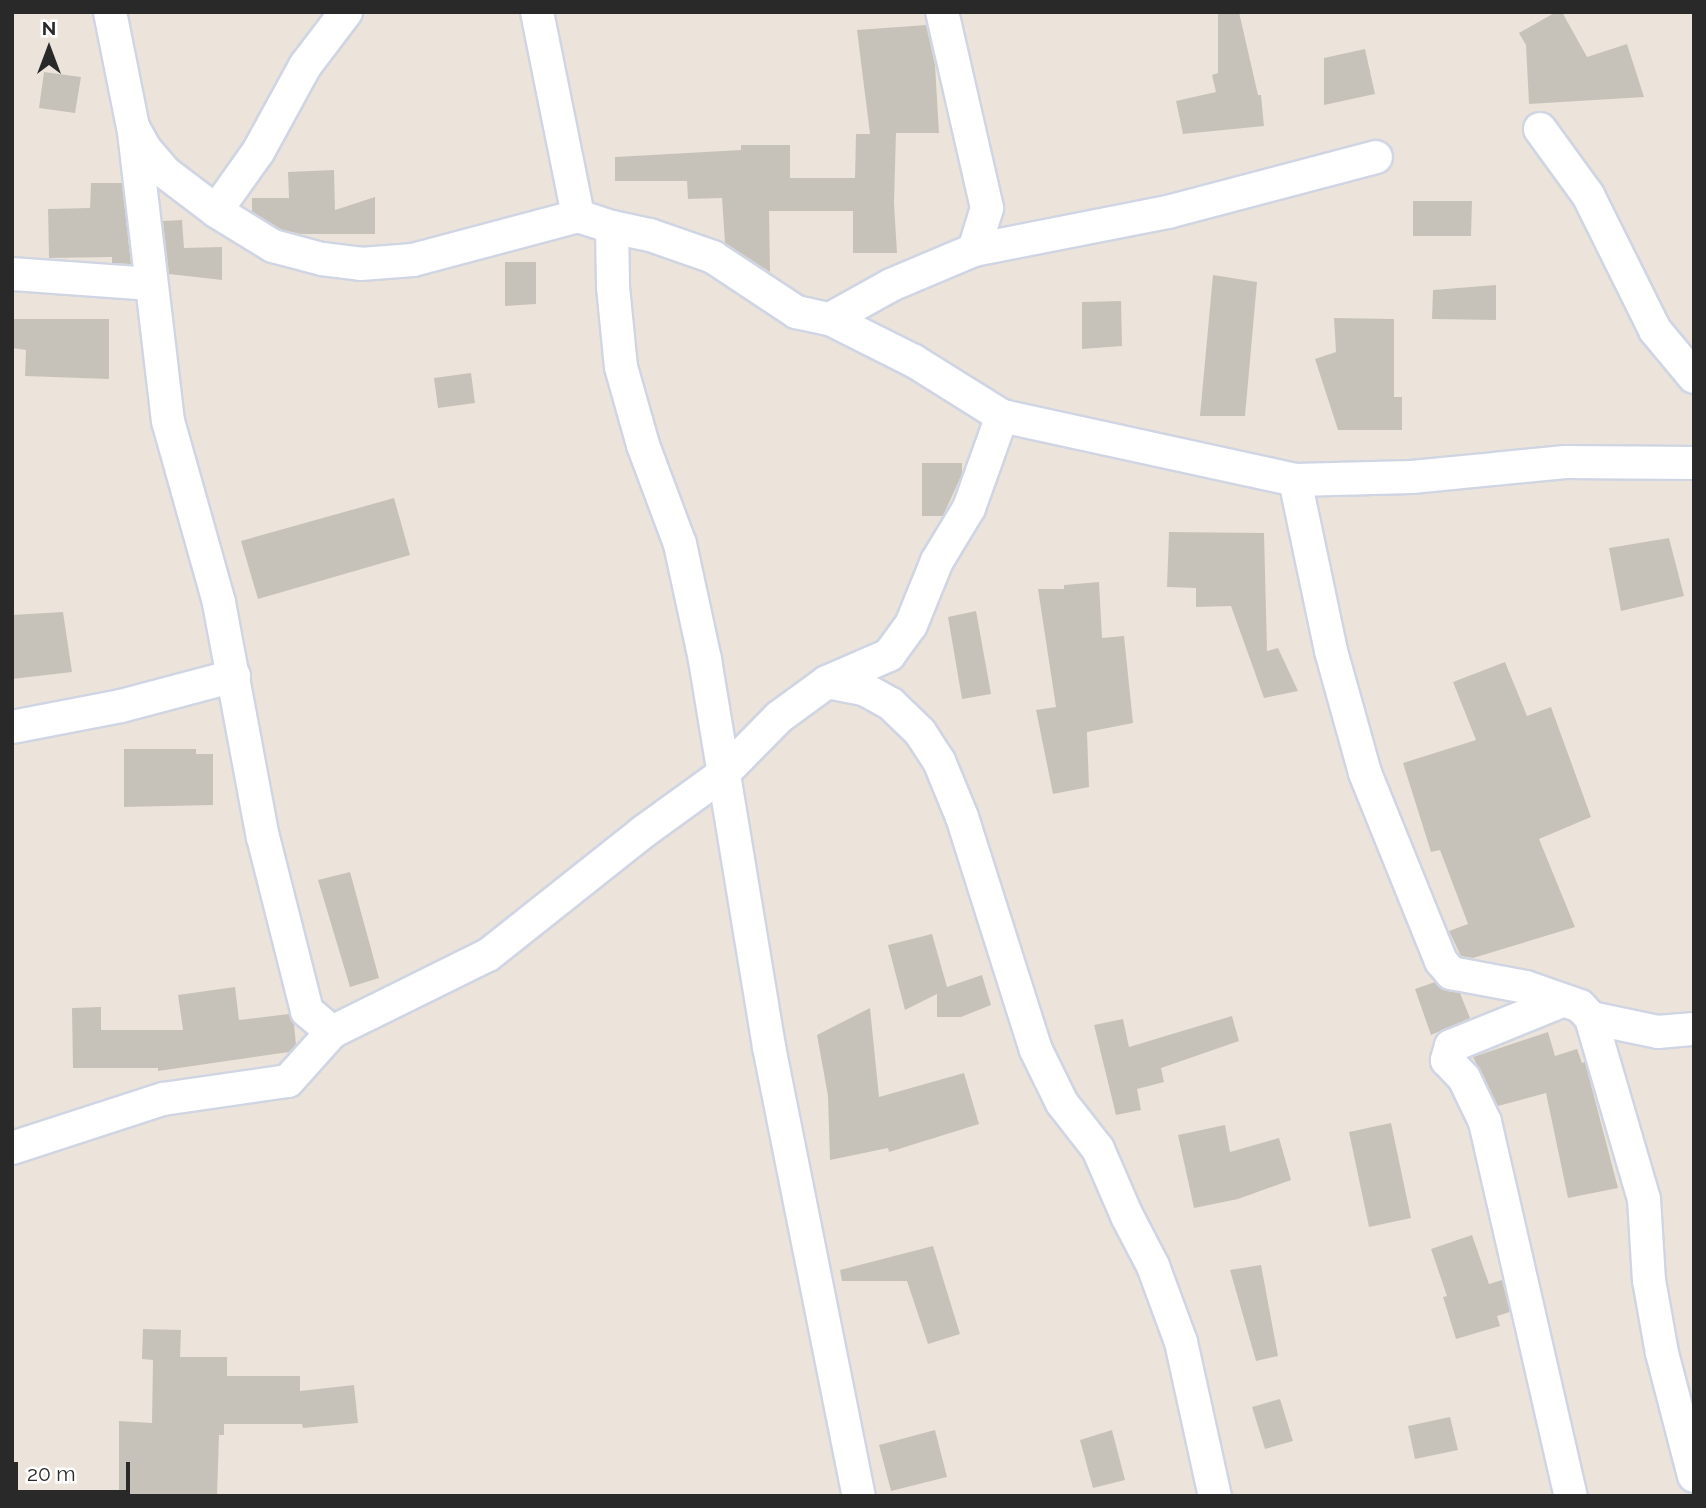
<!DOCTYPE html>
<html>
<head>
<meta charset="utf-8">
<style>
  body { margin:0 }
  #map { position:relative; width:1706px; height:1508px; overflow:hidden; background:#ece4da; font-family:Raleway,sans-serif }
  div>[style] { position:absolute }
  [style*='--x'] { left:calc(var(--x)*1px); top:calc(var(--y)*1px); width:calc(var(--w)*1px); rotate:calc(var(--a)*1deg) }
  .building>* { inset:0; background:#c7c2b9 }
  .roads { filter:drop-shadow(2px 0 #d0d5e3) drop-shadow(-2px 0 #d0d5e3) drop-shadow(0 2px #d0d5e3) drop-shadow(0 -2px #d0d5e3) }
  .minor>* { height:32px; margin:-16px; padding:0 16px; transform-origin:16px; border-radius:16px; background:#fff }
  span { translate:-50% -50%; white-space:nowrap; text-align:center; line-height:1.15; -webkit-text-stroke:5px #fff; paint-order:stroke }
  .frame { position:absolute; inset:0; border:14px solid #292929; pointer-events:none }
  .north { position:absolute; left:14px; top:14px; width:70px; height:70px; -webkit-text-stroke:5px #fff; paint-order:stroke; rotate:0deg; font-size:19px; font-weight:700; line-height:28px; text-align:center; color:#292929 }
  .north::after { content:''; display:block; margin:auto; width:24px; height:32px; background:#292929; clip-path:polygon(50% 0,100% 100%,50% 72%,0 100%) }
  .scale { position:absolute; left:14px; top:1462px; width:116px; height:32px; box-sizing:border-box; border:4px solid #292929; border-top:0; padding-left:9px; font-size:21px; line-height:24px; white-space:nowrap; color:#292929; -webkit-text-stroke:5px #fff; paint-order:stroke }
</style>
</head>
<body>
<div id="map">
  <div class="building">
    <div style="clip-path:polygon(1218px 12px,1239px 12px,1258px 95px,1261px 95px,1264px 126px,1183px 134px,1176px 101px,1216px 92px,1212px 75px,1218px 73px)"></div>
    <div style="clip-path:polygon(1556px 12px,1562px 12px,1587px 57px,1627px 44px,1644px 97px,1529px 104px,1526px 45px,1519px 33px)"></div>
    <div style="clip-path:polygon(926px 25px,935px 65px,939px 133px,896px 133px,894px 203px,897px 253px,853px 253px,853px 211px,769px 211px,770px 272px,725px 243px,722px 198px,688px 199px,687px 181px,615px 181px,615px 157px,741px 150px,741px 145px,790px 145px,790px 178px,855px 178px,856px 134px,870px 134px,857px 30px)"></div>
    <div style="clip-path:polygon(1365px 49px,1375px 94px,1324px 105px,1324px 58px)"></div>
    <div style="clip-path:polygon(44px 72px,81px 77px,75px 113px,39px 108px)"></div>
    <div style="clip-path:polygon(334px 170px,335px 210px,375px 197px,375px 234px,300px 234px,280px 229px,252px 212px,252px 198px,289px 198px,288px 172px)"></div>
    <div style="clip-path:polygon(91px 183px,122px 183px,131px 264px,112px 263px,112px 257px,49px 258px,48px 209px,90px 208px)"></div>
    <div style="clip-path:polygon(1413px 201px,1472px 201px,1471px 236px,1413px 236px)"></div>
    <div style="clip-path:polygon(182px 220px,184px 248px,222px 247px,222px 280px,169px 274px,163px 221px)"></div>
    <div style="clip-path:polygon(505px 262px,536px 262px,536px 304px,505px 306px)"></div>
    <div style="clip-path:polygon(1213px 275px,1257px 282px,1245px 416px,1200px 416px)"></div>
    <div style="clip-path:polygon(1496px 285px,1496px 320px,1432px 319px,1433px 290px)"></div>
    <div style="clip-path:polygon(1121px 301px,1122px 346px,1082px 349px,1082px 302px)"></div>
    <div style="clip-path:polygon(1334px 318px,1394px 319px,1394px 397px,1402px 397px,1402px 430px,1338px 430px,1315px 359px,1336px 352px)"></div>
    <div style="clip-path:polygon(12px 319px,109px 319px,109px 379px,25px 376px,26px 350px,12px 348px)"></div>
    <div style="clip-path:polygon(471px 373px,475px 403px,438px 408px,434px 378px)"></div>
    <div style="clip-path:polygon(922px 463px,962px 463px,962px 474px,943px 516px,922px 516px)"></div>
    <div style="clip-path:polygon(394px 498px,410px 555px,258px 599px,241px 541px)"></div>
    <div style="clip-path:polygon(1169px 532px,1264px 533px,1267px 651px,1278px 648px,1298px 691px,1264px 698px,1231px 606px,1196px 607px,1196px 588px,1167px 587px)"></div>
    <div style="clip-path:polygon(1669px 538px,1684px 596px,1621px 611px,1609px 548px)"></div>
    <div style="clip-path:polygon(1099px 582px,1102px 638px,1124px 636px,1133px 723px,1087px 732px,1089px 787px,1053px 794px,1036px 710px,1056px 707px,1038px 589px,1064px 589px,1064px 585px)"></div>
    <div style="clip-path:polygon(976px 611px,991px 694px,962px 699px,948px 617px)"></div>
    <div style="clip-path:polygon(63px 612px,72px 672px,12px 679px,12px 615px)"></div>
    <div style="clip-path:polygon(1505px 662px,1527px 716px,1551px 707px,1591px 817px,1539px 839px,1575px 927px,1473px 958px,1461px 956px,1449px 931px,1468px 924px,1440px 850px,1431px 852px,1403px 763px,1476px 740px,1453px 682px)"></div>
    <div style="clip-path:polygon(124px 749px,196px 749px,196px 754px,213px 754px,213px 805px,124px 807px)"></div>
    <div style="clip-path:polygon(350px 872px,379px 978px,350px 987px,318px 880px)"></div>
    <div style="clip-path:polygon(932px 934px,947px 987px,982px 975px,991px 1005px,961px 1017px,937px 1017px,937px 994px,905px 1010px,888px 945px)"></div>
    <div style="clip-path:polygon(1435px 982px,1447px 991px,1460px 993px,1470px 1018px,1431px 1035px,1415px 989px)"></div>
    <div style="clip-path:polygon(235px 987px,239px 1020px,289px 1014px,294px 1024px,296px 1045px,289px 1052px,158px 1071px,158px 1068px,73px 1068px,72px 1008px,101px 1007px,101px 1030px,183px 1030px,178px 995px)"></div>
    <div style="clip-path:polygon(870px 1008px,879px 1097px,964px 1073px,979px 1124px,889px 1152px,888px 1148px,830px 1160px,828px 1096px,817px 1035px)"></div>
    <div style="clip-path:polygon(1232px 1016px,1239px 1041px,1161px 1068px,1164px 1082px,1137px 1089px,1141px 1110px,1116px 1115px,1094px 1025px,1123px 1019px,1129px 1047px)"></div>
    <div style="clip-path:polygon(1548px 1032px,1555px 1056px,1577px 1049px,1582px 1063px,1585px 1062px,1618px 1188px,1568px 1198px,1546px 1093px,1498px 1106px,1473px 1057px)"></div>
    <div style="clip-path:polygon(1391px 1123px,1411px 1218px,1369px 1227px,1349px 1132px)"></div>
    <div style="clip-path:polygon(1225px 1125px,1230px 1152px,1279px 1138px,1291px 1180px,1238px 1199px,1194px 1208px,1178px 1135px)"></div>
    <div style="clip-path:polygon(1472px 1235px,1489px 1284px,1502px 1280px,1510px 1312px,1497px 1316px,1500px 1326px,1456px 1339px,1443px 1297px,1447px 1296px,1431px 1249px)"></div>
    <div style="clip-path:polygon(933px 1246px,960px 1334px,928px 1344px,907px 1281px,842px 1281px,840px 1270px)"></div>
    <div style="clip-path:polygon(1261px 1265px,1278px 1356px,1256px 1361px,1230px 1270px)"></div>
    <div style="clip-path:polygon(143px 1329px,181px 1330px,180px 1357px,227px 1357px,227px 1376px,300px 1376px,300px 1391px,354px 1385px,358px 1423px,303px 1428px,302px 1424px,224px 1424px,224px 1435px,219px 1435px,217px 1496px,119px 1496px,119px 1421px,152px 1423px,153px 1360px,142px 1359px)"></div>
    <div style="clip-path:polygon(1280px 1399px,1293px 1441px,1265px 1449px,1252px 1407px)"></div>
    <div style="clip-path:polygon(1450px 1417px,1458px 1450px,1415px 1459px,1408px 1426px)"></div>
    <div style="clip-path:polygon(935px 1430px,947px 1477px,891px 1491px,879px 1445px)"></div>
    <div style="clip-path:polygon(1112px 1430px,1125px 1480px,1093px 1488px,1080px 1440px)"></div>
  </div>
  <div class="roads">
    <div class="minor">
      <div style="--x:110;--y:12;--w:117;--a:78.7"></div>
      <div style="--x:133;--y:127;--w:26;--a:61"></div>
      <div style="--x:146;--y:150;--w:30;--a:49"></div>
      <div style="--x:166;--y:173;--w:63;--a:37.2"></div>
      <div style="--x:216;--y:211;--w:67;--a:31.6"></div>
      <div style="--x:273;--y:246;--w:51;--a:14.9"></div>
      <div style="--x:322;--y:259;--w:39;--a:7"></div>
      <div style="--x:361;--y:264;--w:52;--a:-4.4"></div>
      <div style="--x:413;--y:260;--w:171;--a:-14.9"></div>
      <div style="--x:578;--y:216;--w:36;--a:18"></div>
      <div style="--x:612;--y:227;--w:39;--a:12"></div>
      <div style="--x:650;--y:235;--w:67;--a:19.2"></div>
      <div style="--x:713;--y:257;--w:100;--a:33.5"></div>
      <div style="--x:796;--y:312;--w:35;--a:12"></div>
      <div style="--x:830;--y:319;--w:94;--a:26.6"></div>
      <div style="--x:914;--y:361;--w:104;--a:32"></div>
      <div style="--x:1002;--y:416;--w:300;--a:12.3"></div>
      <div style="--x:1295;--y:480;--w:117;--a:-1.5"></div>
      <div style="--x:1412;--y:477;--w:154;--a:-5.6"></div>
      <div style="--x:1565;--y:462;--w:129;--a:0.4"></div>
      <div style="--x:537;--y:12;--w:208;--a:78.6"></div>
      <div style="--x:1540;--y:129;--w:82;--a:54"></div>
      <div style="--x:1588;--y:195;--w:151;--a:63.6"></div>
      <div style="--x:1655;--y:330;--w:61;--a:50.3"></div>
      <div style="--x:134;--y:132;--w:291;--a:83.3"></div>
      <div style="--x:168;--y:421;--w:189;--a:74.3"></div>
      <div style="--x:219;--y:603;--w:238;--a:79.4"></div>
      <div style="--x:263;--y:837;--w:179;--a:75.8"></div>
      <div style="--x:307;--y:1011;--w:33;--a:40"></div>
      <div style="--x:216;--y:211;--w:72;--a:-54.6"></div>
      <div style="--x:258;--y:152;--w:98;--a:-61.3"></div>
      <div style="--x:305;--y:66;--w:68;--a:-52.8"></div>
      <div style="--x:612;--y:227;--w:60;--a:89"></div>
      <div style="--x:613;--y:287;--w:80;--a:84.3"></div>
      <div style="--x:621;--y:367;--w:81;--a:74.2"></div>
      <div style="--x:643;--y:445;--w:106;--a:69.5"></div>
      <div style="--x:680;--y:544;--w:119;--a:77.8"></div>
      <div style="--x:705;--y:660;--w:392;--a:80.6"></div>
      <div style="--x:769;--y:1047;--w:458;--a:78.7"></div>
      <div style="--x:974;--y:250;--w:198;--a:-11.1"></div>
      <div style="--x:1168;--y:212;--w:215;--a:-14.8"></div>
      <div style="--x:12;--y:274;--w:138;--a:4.1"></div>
      <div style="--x:830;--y:319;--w:70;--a:-29.1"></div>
      <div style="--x:891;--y:285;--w:90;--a:-22.9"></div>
      <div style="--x:974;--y:250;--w:44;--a:-72.8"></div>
      <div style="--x:987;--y:208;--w:201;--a:-102.9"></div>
      <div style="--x:1295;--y:480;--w:175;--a:78.1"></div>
      <div style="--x:1331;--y:651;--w:127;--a:74.4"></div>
      <div style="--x:1365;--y:773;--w:203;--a:68"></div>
      <div style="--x:1441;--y:961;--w:16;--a:50"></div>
      <div style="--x:1451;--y:973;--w:76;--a:10.6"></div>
      <div style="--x:1526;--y:987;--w:57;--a:19.4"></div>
      <div style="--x:1580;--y:1006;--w:16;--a:47"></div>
      <div style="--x:1591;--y:1018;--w:189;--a:73.7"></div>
      <div style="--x:1644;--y:1199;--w:81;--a:86.5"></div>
      <div style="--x:1649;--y:1280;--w:74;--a:79.9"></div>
      <div style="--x:1662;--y:1353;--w:127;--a:75.4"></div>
      <div style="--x:827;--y:682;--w:38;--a:11"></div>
      <div style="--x:864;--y:689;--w:31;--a:29"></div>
      <div style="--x:891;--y:704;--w:40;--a:44"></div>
      <div style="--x:920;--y:732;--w:35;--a:57"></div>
      <div style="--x:939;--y:761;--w:61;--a:67.7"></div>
      <div style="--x:962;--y:817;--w:244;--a:72.4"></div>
      <div style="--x:1036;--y:1050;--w:59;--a:63.9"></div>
      <div style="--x:1062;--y:1103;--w:58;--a:52"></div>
      <div style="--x:1098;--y:1149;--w:73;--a:66.6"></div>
      <div style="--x:1127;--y:1216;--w:56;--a:62.5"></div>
      <div style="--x:1153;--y:1266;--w:81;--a:69.8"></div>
      <div style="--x:1181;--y:1342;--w:158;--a:77.6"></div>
      <div style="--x:12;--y:727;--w:111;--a:-10.9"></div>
      <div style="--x:121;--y:706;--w:117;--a:-14.9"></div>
      <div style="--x:1562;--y:1001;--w:120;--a:157.9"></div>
      <div style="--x:1451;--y:1046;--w:15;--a:106"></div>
      <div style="--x:1447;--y:1060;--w:25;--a:47"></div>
      <div style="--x:1464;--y:1078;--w:49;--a:64.5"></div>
      <div style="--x:1485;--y:1122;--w:384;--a:77.1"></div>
      <div style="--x:1591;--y:1018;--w:68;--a:11.8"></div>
      <div style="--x:1658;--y:1032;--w:36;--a:-5"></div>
      <div style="--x:12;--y:1148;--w:159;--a:-18"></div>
      <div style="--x:163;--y:1099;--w:126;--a:-8.2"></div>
      <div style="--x:288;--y:1081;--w:66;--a:-48.1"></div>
      <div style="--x:332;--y:1032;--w:174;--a:-26.3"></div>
      <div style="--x:488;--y:955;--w:198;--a:-38.4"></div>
      <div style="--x:643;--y:832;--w:99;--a:-35.9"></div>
      <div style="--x:723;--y:774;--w:80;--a:-45.5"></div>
      <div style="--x:779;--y:717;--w:59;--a:-36.1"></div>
      <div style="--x:827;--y:682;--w:68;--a:-23.5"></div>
      <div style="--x:889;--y:655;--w:37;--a:-54"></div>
      <div style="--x:911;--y:625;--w:69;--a:-67.9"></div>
      <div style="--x:937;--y:561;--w:62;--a:-58.9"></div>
      <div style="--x:969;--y:508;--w:98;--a:-70.3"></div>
    </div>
  </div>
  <div class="frame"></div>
  <div class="north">N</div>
  <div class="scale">20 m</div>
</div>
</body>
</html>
